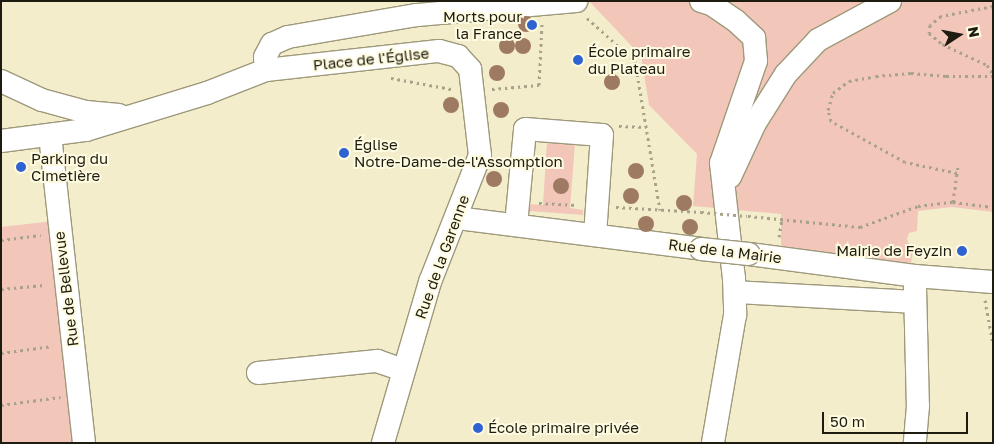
<!DOCTYPE html>
<html>
<head>
<meta charset="utf-8">
<style>
  body { margin:0 }
  #map { position:relative; width:994px; height:444px; overflow:hidden; background:#f3edcc; font-family:"Golos Text",sans-serif }
  div>[style] { position:absolute }
  [style*='--x'] { left:calc(var(--x)*1px); top:calc(var(--y)*1px); width:calc(var(--w)*1px); rotate:calc(var(--a)*1deg) }
  .green>* { inset:0; background:#f3c6ba }
  .path>* { height:3px; margin-top:-1.5px; transform-origin:0; background:repeating-linear-gradient(90deg,#a7a289 0 2.5px,transparent 0 6.5px) }
  .roads { filter:drop-shadow(1px 0 #9e997b) drop-shadow(-1px 0 #9e997b) drop-shadow(0 1px #9e997b) drop-shadow(0 -1px #9e997b) }
  .minor>* { height:22px; margin:-11px; padding:0 11px; transform-origin:11px; border-radius:11px; background:#fff }
  .path-bridge>* { height:3px; margin-top:-1.5px; transform-origin:0; background:repeating-linear-gradient(90deg,#a7a289 0 2.5px,transparent 0 6.5px) }
  .bridges { filter:drop-shadow(1px 0 #9e997b) drop-shadow(-1px 0 #9e997b) drop-shadow(0 1px #9e997b) drop-shadow(0 -1px #9e997b) }
  .minor-bridge>* { height:22px; margin:-11px; padding:0 11px; transform-origin:11px; border-radius:11px; background:#fff }
  .trees>* { width:16px; height:16px; margin:-8px; border-radius:50%; background:#9f7a62 }
  .dots>* { width:14px; height:14px; translate:-50% -50%; box-sizing:border-box; border:2px solid #fffbe0; border-radius:50% }
  span { translate:-50% -50%; white-space:nowrap; text-align:center; line-height:1.15; -webkit-text-stroke:4px #fffbe0; paint-order:stroke }
  .poi-label { font-size:15px; color:#1e1c10 }
  .right { translate:-100% -50%; text-align:right }
  .left { translate:0 -50%; text-align:left }
  .street-label { font-size:15px; color:#1e1c10 }
  .frame { position:absolute; inset:0; border:2px solid #1e1c10; pointer-events:none }
  .north { position:absolute; left:934px; top:10px; width:50px; height:50px; -webkit-text-stroke:4px #fffbe0; paint-order:stroke; rotate:79deg; font-size:14px; font-weight:700; line-height:20px; text-align:center; color:#1e1c10 }
  .north::after { content:''; display:block; margin:auto; width:18px; height:22px; background:#1e1c10; clip-path:polygon(50% 0,100% 100%,50% 72%,0 100%) }
  .scale { position:absolute; left:822px; top:412px; width:146px; height:22px; box-sizing:border-box; border:2px solid #1e1c10; border-top:0; padding-left:6px; font-size:15px; line-height:18px; white-space:nowrap; color:#1e1c10; -webkit-text-stroke:4px #fffbe0; paint-order:stroke }
</style>
</head>
<body>
<div id="map">
  <div class="green">
    <div style="clip-path:polygon(589px 1px,993px 1px,993px 212px,952px 207px,918px 211px,917px 231px,909px 233px,907px 239px,909px 244px,914px 245px,911px 263px,781px 248px,781px 214px,693px 206px,697px 154px,649px 105px,641px 56px)"></div>
    <div style="clip-path:polygon(547px 141px,575px 143px,570px 208px,583px 210px,583px 215px,529px 211px,529px 204px,543px 205px)"></div>
    <div style="clip-path:polygon(54px 221px,78px 443px,1px 443px,1px 227px)"></div>
  </div>
  <div class="path">
    <div style="--x:993;--y:6;--w:53;--a:169.1"></div>
    <div style="--x:941;--y:16;--w:14;--a:141"></div>
    <div style="--x:930;--y:25;--w:8;--a:97"></div>
    <div style="--x:929;--y:33;--w:17;--a:40"></div>
    <div style="--x:942;--y:44;--w:50;--a:25"></div>
    <div style="--x:987;--y:65;--w:11;--a:56"></div>
    <div style="--x:587;--y:18;--w:64;--a:41.9"></div>
    <div style="--x:635;--y:61;--w:151;--a:80.5"></div>
    <div style="--x:391;--y:78;--w:61;--a:10.4"></div>
    <div style="--x:492;--y:89;--w:47;--a:-4.9"></div>
    <div style="--x:539;--y:85;--w:62;--a:-87.2"></div>
    <div style="--x:619;--y:126;--w:27;--a:2"></div>
    <div style="--x:957;--y:173;--w:53;--a:-168.1"></div>
    <div style="--x:905;--y:162;--w:85;--a:-151"></div>
    <div style="--x:831;--y:121;--w:11;--a:-105"></div>
    <div style="--x:828;--y:110;--w:18;--a:-74"></div>
    <div style="--x:833;--y:93;--w:20;--a:-37"></div>
    <div style="--x:849;--y:81;--w:27;--a:-10"></div>
    <div style="--x:876;--y:76;--w:35;--a:-5"></div>
    <div style="--x:911;--y:73;--w:35;--a:5"></div>
    <div style="--x:946;--y:76;--w:47;--a:0"></div>
    <div style="--x:953;--y:202;--w:35;--a:-82"></div>
    <div style="--x:539;--y:203;--w:38;--a:3"></div>
    <div style="--x:616;--y:207;--w:85;--a:3.4"></div>
    <div style="--x:748;--y:216;--w:113;--a:5.6"></div>
    <div style="--x:860;--y:227;--w:62;--a:-19.9"></div>
    <div style="--x:918;--y:206;--w:35;--a:-7"></div>
    <div style="--x:953;--y:202;--w:40;--a:7.1"></div>
    <div style="--x:779;--y:237;--w:19;--a:-81"></div>
    <div style="--x:1;--y:240;--w:40;--a:-7.1"></div>
    <div style="--x:1;--y:289;--w:44;--a:-5.2"></div>
    <div style="--x:985;--y:300;--w:45;--a:79.7"></div>
    <div style="--x:1;--y:353;--w:52;--a:-7.7"></div>
    <div style="--x:1;--y:405;--w:60;--a:-7.7"></div>
  </div>
  <div class="roads">
    <div class="minor">
      <div style="--x:701;--y:1;--w:10;--a:17"></div>
      <div style="--x:711;--y:4;--w:30;--a:34"></div>
      <div style="--x:736;--y:21;--w:25;--a:43"></div>
      <div style="--x:754;--y:38;--w:23;--a:85"></div>
      <div style="--x:756;--y:61;--w:108;--a:108.9"></div>
      <div style="--x:721;--y:163;--w:116;--a:83.6"></div>
      <div style="--x:734;--y:278;--w:37;--a:88"></div>
      <div style="--x:735;--y:315;--w:130;--a:99.8"></div>
      <div style="--x:266;--y:70;--w:13;--a:-94"></div>
      <div style="--x:265;--y:57;--w:15;--a:-62"></div>
      <div style="--x:272;--y:44;--w:17;--a:-24"></div>
      <div style="--x:288;--y:37;--w:131;--a:-9.7"></div>
      <div style="--x:417;--y:15;--w:160;--a:-5"></div>
      <div style="--x:1;--y:81;--w:45;--a:24.9"></div>
      <div style="--x:42;--y:100;--w:46;--a:15.3"></div>
      <div style="--x:86;--y:112;--w:33;--a:5"></div>
      <div style="--x:50;--y:135;--w:310;--a:83.7"></div>
      <div style="--x:1;--y:141;--w:86;--a:-7.4"></div>
      <div style="--x:86;--y:130;--w:127;--a:-17"></div>
      <div style="--x:207;--y:93;--w:63;--a:-21.3"></div>
      <div style="--x:266;--y:70;--w:174;--a:-6.3"></div>
      <div style="--x:439;--y:51;--w:20;--a:15"></div>
      <div style="--x:458;--y:56;--w:18;--a:47"></div>
      <div style="--x:470;--y:69;--w:87;--a:83.4"></div>
      <div style="--x:480;--y:155;--w:136;--a:111.5"></div>
      <div style="--x:430;--y:282;--w:168;--a:106.3"></div>
      <div style="--x:730;--y:177;--w:60;--a:-65.2"></div>
      <div style="--x:755;--y:123;--w:58;--a:-57.7"></div>
      <div style="--x:786;--y:74;--w:47;--a:-46.7"></div>
      <div style="--x:818;--y:40;--w:82;--a:-28.4"></div>
      <div style="--x:457;--y:218;--w:246;--a:7.2"></div>
      <div style="--x:516;--y:225;--w:96;--a:-84.6"></div>
      <div style="--x:525;--y:129;--w:77;--a:4.5"></div>
      <div style="--x:602;--y:135;--w:100;--a:94"></div>
      <div style="--x:749;--y:254;--w:167;--a:7.5"></div>
      <div style="--x:915;--y:276;--w:78;--a:4.4"></div>
      <div style="--x:915;--y:287;--w:119;--a:88.6"></div>
      <div style="--x:918;--y:406;--w:37;--a:95"></div>
      <div style="--x:735;--y:292;--w:179;--a:3.2"></div>
      <div style="--x:258;--y:373;--w:120;--a:-5.8"></div>
      <div style="--x:377;--y:361;--w:28;--a:19"></div>
    </div>
  </div>
  <div class="path-bridge">
    <div style="--x:701;--y:212;--w:46;--a:5"></div>
  </div>
  <div class="bridges">
    <div class="minor-bridge">
      <div style="--x:701;--y:249;--w:48;--a:5.9"></div>
    </div>
  </div>
  <div class="trees">
    <div style="left:526px;top:24px"></div>
    <div style="left:507px;top:46px"></div>
    <div style="left:523px;top:46px"></div>
    <div style="left:497px;top:73px"></div>
    <div style="left:612px;top:82px"></div>
    <div style="left:451px;top:105px"></div>
    <div style="left:501px;top:110px"></div>
    <div style="left:636px;top:171px"></div>
    <div style="left:494px;top:179px"></div>
    <div style="left:561px;top:186px"></div>
    <div style="left:631px;top:196px"></div>
    <div style="left:684px;top:203px"></div>
    <div style="left:646px;top:224px"></div>
    <div style="left:690px;top:227px"></div>
  </div>
  <div class="dots">
    <div style="left:532px;top:25px;background:#2f63d1"></div>
    <div style="left:578px;top:60px;background:#2f63d1"></div>
    <div style="left:344px;top:153px;background:#2f63d1"></div>
    <div style="left:21px;top:167px;background:#2f63d1"></div>
    <div style="left:962px;top:251px;background:#2f63d1"></div>
    <div style="left:478px;top:428px;background:#2f63d1"></div>
  </div>
  <div class="poi-label">
    <span class="right" style="left:522px;top:25px">Morts pour<br>la France</span>
    <span class="left" style="left:588px;top:60px">École primaire<br>du Plateau</span>
    <span class="left" style="left:354px;top:153px">Église<br>Notre-Dame-de-l'Assomption</span>
    <span class="left" style="left:31px;top:167px">Parking du<br>Cimetière</span>
    <span class="right" style="left:952px;top:251px">Mairie de Feyzin</span>
    <span class="left" style="left:488px;top:428px">École primaire privée</span>
  </div>
  <div class="street-label">
    <span style="left:371px;top:59px;rotate:-6deg">Place de l'Église</span>
    <span style="left:725px;top:251px;rotate:7deg">Rue de la Mairie</span>
    <span style="left:442px;top:257px;rotate:-70deg">Rue de la Garenne</span>
    <span style="left:66px;top:289px;rotate:-97deg">Rue de Bellevue</span>
  </div>
  <div class="frame"></div>
  <div class="north">N</div>
  <div class="scale">50 m</div>
</div>
</body>
</html>
